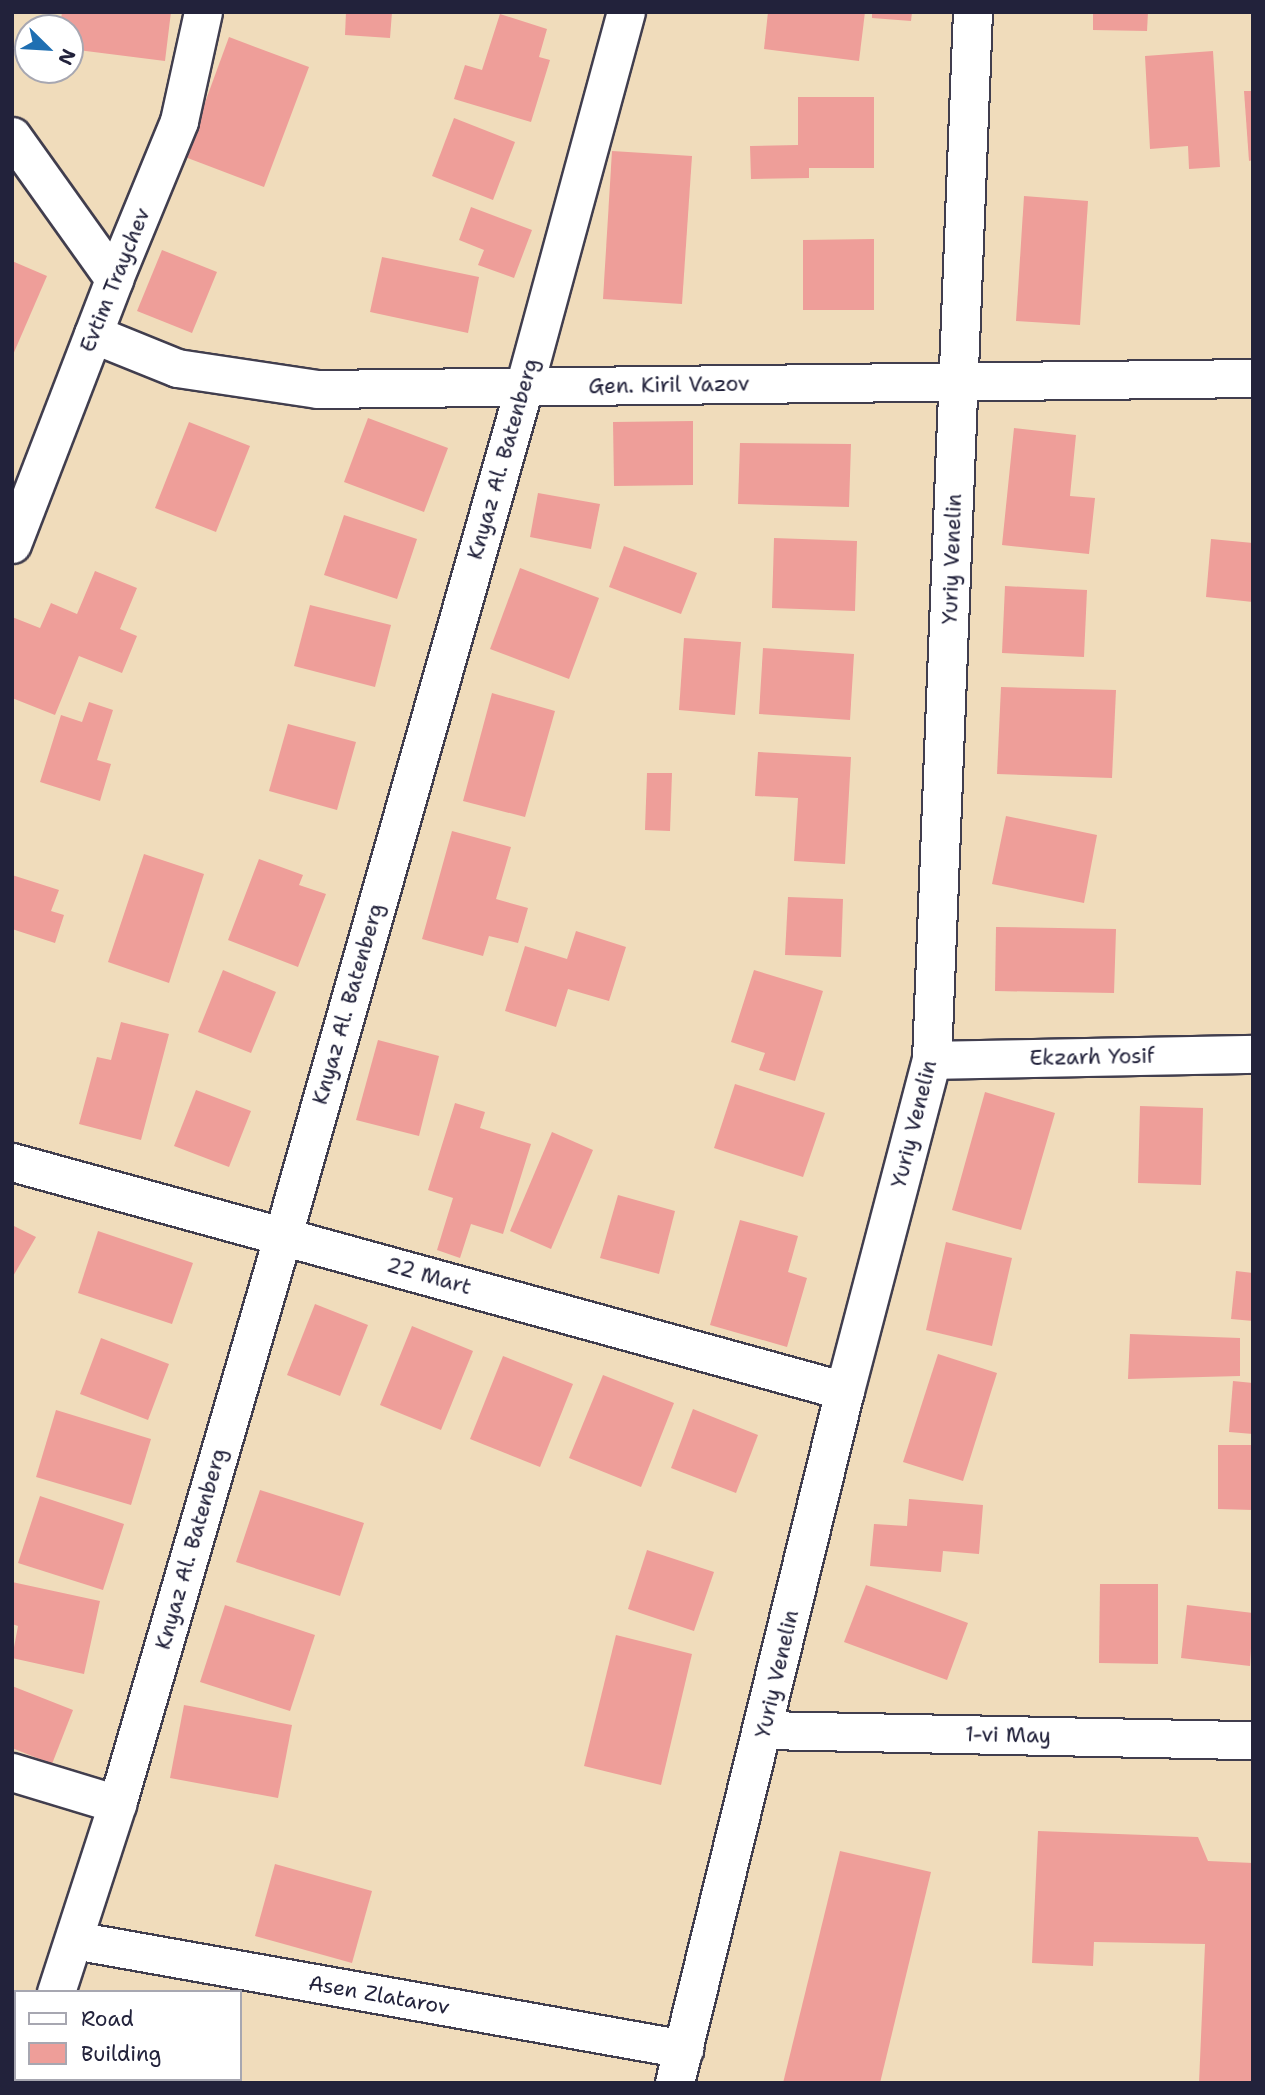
<!DOCTYPE html>
<html>
<head>
<meta charset="utf-8">
<style>
  body { margin:0 }
  #map { position:relative; width:1265px; height:2095px; overflow:hidden; background:#f0dcbb; font-family:"Shantell Sans",sans-serif }
  div>[style] { position:absolute }
  [style*='--x'] { left:calc(var(--x)*1px); top:calc(var(--y)*1px); width:calc(var(--w)*1px); rotate:calc(var(--a)*1deg) }
  .building>* { inset:0; background:#ee9e99 }
  .roads { filter:drop-shadow(2px 0 #413e4e) drop-shadow(-2px 0 #413e4e) drop-shadow(0 2px #413e4e) drop-shadow(0 -2px #413e4e) }
  .minor>* { height:37px; margin:-18.5px; padding:0 18.5px; transform-origin:18.5px; border-radius:18.5px; background:#fff }
  .tertiary>* { height:38px; margin:-19px; padding:0 19px; transform-origin:19px; border-radius:19px; background:#fff }
  span { translate:-50% -50%; white-space:nowrap; text-align:center; line-height:1.15; -webkit-text-stroke:5px #fff; paint-order:stroke }
  .street-label { font-size:21px; color:#22223b }
  .frame { position:absolute; inset:0; border:14px solid #22223b; pointer-events:none }
  .legend { position:absolute; left:14px; top:1990px; width:228px; height:91px; box-sizing:border-box; background:#fff; border:2px solid #a7a7b1; margin:0; padding:9px 12px; list-style:none; font-size:21px; color:#22223b }
  .legend li { display:flex; align-items:center; gap:14px; height:35px }
  .legend b { width:35px; border:2px solid #a7a7b1 }
  .north { position:absolute; left:14px; top:14px; width:70px; height:70px; box-sizing:border-box; background:#fff; border:2px solid #a7a7b1; border-radius:50%; rotate:114deg; font-size:19px; font-weight:700; line-height:28px; text-align:center; color:#22223b }
  .north::after { content:''; display:block; margin:auto; width:24px; height:32px; background:#1f6fb2; clip-path:polygon(50% 0,100% 100%,50% 72%,0 100%) }
</style>
</head>
<body>
<div id="map">
  <div class="building">
    <div style="clip-path:polygon(62px 12px,171px 12px,165px 61px,70px 49px,70px 28px,60px 28px)"></div>
    <div style="clip-path:polygon(346px 12px,392px 12px,390px 38px,345px 35px)"></div>
    <div style="clip-path:polygon(768px 12px,865px 12px,859px 61px,764px 49px)"></div>
    <div style="clip-path:polygon(872px 12px,912px 12px,911px 21px,872px 18px)"></div>
    <div style="clip-path:polygon(1093px 12px,1148px 12px,1147px 31px,1093px 30px)"></div>
    <div style="clip-path:polygon(500px 14px,547px 29px,539px 57px,550px 60px,531px 122px,454px 99px,465px 65px,482px 70px)"></div>
    <div style="clip-path:polygon(229px 37px,309px 67px,264px 187px,185px 157px)"></div>
    <div style="clip-path:polygon(1213px 51px,1220px 167px,1189px 169px,1188px 146px,1150px 149px,1145px 56px)"></div>
    <div style="clip-path:polygon(1244px 91px,1253px 91px,1253px 160px,1249px 161px)"></div>
    <div style="clip-path:polygon(798px 97px,874px 97px,874px 168px,809px 168px,809px 178px,751px 179px,750px 146px,798px 145px)"></div>
    <div style="clip-path:polygon(454px 118px,515px 142px,493px 200px,432px 176px)"></div>
    <div style="clip-path:polygon(612px 151px,692px 156px,682px 304px,603px 299px)"></div>
    <div style="clip-path:polygon(1024px 196px,1088px 201px,1080px 325px,1016px 321px)"></div>
    <div style="clip-path:polygon(471px 207px,532px 230px,514px 278px,478px 265px,484px 250px,459px 240px)"></div>
    <div style="clip-path:polygon(874px 239px,874px 310px,803px 310px,803px 240px)"></div>
    <div style="clip-path:polygon(162px 250px,217px 272px,192px 333px,137px 311px)"></div>
    <div style="clip-path:polygon(382px 257px,479px 277px,468px 333px,370px 312px)"></div>
    <div style="clip-path:polygon(12px 261px,47px 276px,12px 357px)"></div>
    <div style="clip-path:polygon(368px 418px,448px 448px,424px 512px,344px 482px)"></div>
    <div style="clip-path:polygon(693px 421px,693px 485px,614px 486px,613px 422px)"></div>
    <div style="clip-path:polygon(189px 422px,250px 446px,216px 532px,155px 508px)"></div>
    <div style="clip-path:polygon(1014px 428px,1076px 435px,1070px 496px,1095px 498px,1089px 554px,1002px 545px)"></div>
    <div style="clip-path:polygon(740px 443px,851px 444px,849px 507px,738px 504px)"></div>
    <div style="clip-path:polygon(538px 493px,600px 504px,591px 549px,530px 537px)"></div>
    <div style="clip-path:polygon(344px 515px,417px 539px,397px 599px,324px 575px)"></div>
    <div style="clip-path:polygon(774px 538px,857px 541px,855px 611px,772px 608px)"></div>
    <div style="clip-path:polygon(1211px 539px,1253px 543px,1253px 602px,1206px 597px)"></div>
    <div style="clip-path:polygon(624px 546px,697px 573px,681px 614px,609px 587px)"></div>
    <div style="clip-path:polygon(520px 568px,599px 598px,569px 679px,490px 649px)"></div>
    <div style="clip-path:polygon(95px 571px,137px 588px,120px 629px,137px 636px,122px 673px,79px 656px,55px 715px,12px 698px,12px 617px,40px 628px,51px 603px,77px 614px)"></div>
    <div style="clip-path:polygon(1005px 586px,1087px 590px,1084px 657px,1002px 653px)"></div>
    <div style="clip-path:polygon(310px 605px,391px 625px,375px 687px,294px 666px)"></div>
    <div style="clip-path:polygon(684px 638px,741px 642px,735px 715px,679px 710px)"></div>
    <div style="clip-path:polygon(763px 648px,854px 654px,850px 720px,759px 714px)"></div>
    <div style="clip-path:polygon(1001px 687px,1116px 690px,1112px 778px,997px 774px)"></div>
    <div style="clip-path:polygon(492px 693px,555px 711px,525px 817px,463px 801px)"></div>
    <div style="clip-path:polygon(89px 702px,113px 710px,97px 760px,111px 764px,100px 801px,40px 782px,61px 715px,82px 722px)"></div>
    <div style="clip-path:polygon(288px 724px,356px 742px,337px 810px,269px 791px)"></div>
    <div style="clip-path:polygon(758px 752px,851px 757px,845px 864px,794px 861px,798px 798px,755px 796px)"></div>
    <div style="clip-path:polygon(647px 773px,672px 773px,670px 831px,645px 830px)"></div>
    <div style="clip-path:polygon(1006px 816px,1097px 835px,1084px 903px,992px 884px)"></div>
    <div style="clip-path:polygon(452px 831px,511px 847px,496px 899px,528px 908px,518px 943px,489px 936px,483px 956px,422px 939px)"></div>
    <div style="clip-path:polygon(144px 854px,204px 874px,169px 983px,108px 962px)"></div>
    <div style="clip-path:polygon(259px 859px,303px 875px,299px 885px,326px 894px,298px 967px,228px 940px)"></div>
    <div style="clip-path:polygon(12px 875px,59px 890px,51px 911px,64px 915px,55px 943px,12px 929px)"></div>
    <div style="clip-path:polygon(788px 897px,843px 899px,841px 957px,785px 955px)"></div>
    <div style="clip-path:polygon(996px 927px,1116px 929px,1114px 993px,995px 991px)"></div>
    <div style="clip-path:polygon(576px 931px,626px 947px,609px 1001px,568px 989px,556px 1027px,505px 1011px,525px 946px,567px 959px)"></div>
    <div style="clip-path:polygon(223px 970px,276px 992px,251px 1053px,198px 1032px)"></div>
    <div style="clip-path:polygon(754px 970px,823px 991px,795px 1081px,759px 1070px,765px 1053px,731px 1042px)"></div>
    <div style="clip-path:polygon(121px 1022px,169px 1034px,141px 1140px,79px 1124px,97px 1057px,111px 1060px)"></div>
    <div style="clip-path:polygon(378px 1040px,439px 1056px,419px 1136px,356px 1120px)"></div>
    <div style="clip-path:polygon(735px 1084px,825px 1113px,803px 1177px,714px 1148px)"></div>
    <div style="clip-path:polygon(196px 1090px,251px 1111px,229px 1167px,174px 1146px)"></div>
    <div style="clip-path:polygon(985px 1092px,1055px 1113px,1021px 1230px,952px 1210px)"></div>
    <div style="clip-path:polygon(455px 1103px,485px 1112px,480px 1128px,531px 1144px,503px 1234px,471px 1224px,460px 1258px,437px 1250px,453px 1198px,428px 1190px)"></div>
    <div style="clip-path:polygon(1140px 1106px,1203px 1108px,1201px 1185px,1138px 1183px)"></div>
    <div style="clip-path:polygon(552px 1132px,593px 1150px,551px 1249px,510px 1231px)"></div>
    <div style="clip-path:polygon(618px 1195px,675px 1211px,659px 1274px,600px 1258px)"></div>
    <div style="clip-path:polygon(740px 1220px,798px 1236px,788px 1272px,807px 1278px,787px 1347px,710px 1325px)"></div>
    <div style="clip-path:polygon(12px 1225px,36px 1237px,12px 1278px)"></div>
    <div style="clip-path:polygon(98px 1231px,193px 1263px,172px 1324px,78px 1293px)"></div>
    <div style="clip-path:polygon(946px 1242px,1012px 1258px,992px 1346px,926px 1330px)"></div>
    <div style="clip-path:polygon(1236px 1271px,1253px 1273px,1253px 1321px,1231px 1319px)"></div>
    <div style="clip-path:polygon(315px 1304px,368px 1325px,340px 1396px,287px 1375px)"></div>
    <div style="clip-path:polygon(412px 1326px,473px 1351px,441px 1430px,380px 1405px)"></div>
    <div style="clip-path:polygon(1130px 1334px,1240px 1338px,1240px 1376px,1128px 1379px)"></div>
    <div style="clip-path:polygon(101px 1338px,169px 1364px,148px 1420px,80px 1394px)"></div>
    <div style="clip-path:polygon(938px 1354px,997px 1373px,963px 1481px,903px 1462px)"></div>
    <div style="clip-path:polygon(503px 1356px,573px 1384px,540px 1467px,470px 1439px)"></div>
    <div style="clip-path:polygon(603px 1375px,674px 1403px,641px 1487px,569px 1458px)"></div>
    <div style="clip-path:polygon(1233px 1381px,1253px 1383px,1253px 1434px,1229px 1432px)"></div>
    <div style="clip-path:polygon(693px 1409px,758px 1435px,736px 1493px,671px 1468px)"></div>
    <div style="clip-path:polygon(56px 1410px,151px 1439px,131px 1505px,36px 1477px)"></div>
    <div style="clip-path:polygon(1218px 1445px,1253px 1445px,1253px 1510px,1218px 1509px)"></div>
    <div style="clip-path:polygon(260px 1490px,364px 1523px,340px 1596px,236px 1562px)"></div>
    <div style="clip-path:polygon(40px 1496px,124px 1524px,103px 1590px,18px 1563px)"></div>
    <div style="clip-path:polygon(909px 1499px,983px 1505px,979px 1554px,943px 1551px,941px 1572px,870px 1566px,874px 1524px,907px 1526px)"></div>
    <div style="clip-path:polygon(647px 1550px,714px 1572px,694px 1631px,628px 1609px)"></div>
    <div style="clip-path:polygon(12px 1582px,100px 1601px,84px 1674px,12px 1658px,18px 1626px,12px 1624px)"></div>
    <div style="clip-path:polygon(1100px 1584px,1158px 1584px,1158px 1664px,1099px 1663px)"></div>
    <div style="clip-path:polygon(866px 1585px,968px 1623px,947px 1680px,844px 1642px)"></div>
    <div style="clip-path:polygon(225px 1605px,315px 1635px,290px 1711px,200px 1682px)"></div>
    <div style="clip-path:polygon(1187px 1605px,1253px 1613px,1250px 1666px,1181px 1658px)"></div>
    <div style="clip-path:polygon(616px 1635px,692px 1654px,661px 1785px,584px 1766px)"></div>
    <div style="clip-path:polygon(12px 1686px,73px 1710px,52px 1764px,12px 1748px)"></div>
    <div style="clip-path:polygon(184px 1705px,292px 1725px,278px 1798px,170px 1778px)"></div>
    <div style="clip-path:polygon(1038px 1831px,1198px 1837px,1208px 1861px,1253px 1863px,1253px 2083px,1199px 2083px,1205px 1944px,1094px 1942px,1093px 1966px,1032px 1963px)"></div>
    <div style="clip-path:polygon(840px 1851px,931px 1872px,880px 2083px,783px 2083px)"></div>
    <div style="clip-path:polygon(275px 1864px,372px 1891px,352px 1963px,255px 1936px)"></div>
    <div style="clip-path:polygon(82px 2079px,161px 2079px,160px 2083px,81px 2083px)"></div>
  </div>
  <div class="roads">
    <div class="minor">
      <div style="--x:12;--y:136;--w:176;--a:54.5"></div>
      <div style="--x:93;--y:334;--w:91;--a:22"></div>
      <div style="--x:177;--y:368;--w:142;--a:8.5"></div>
      <div style="--x:317;--y:389;--w:936;--a:-0.67"></div>
      <div style="--x:12;--y:544;--w:284;--a:-68.9"></div>
      <div style="--x:114;--y:279;--w:171;--a:-67.6"></div>
      <div style="--x:179;--y:121;--w:112;--a:-77.6"></div>
      <div style="--x:932;--y:1060;--w:321;--a:-1.1"></div>
      <div style="--x:12;--y:1162;--w:864;--a:15.37"></div>
      <div style="--x:764;--y:1730;--w:489;--a:1.2"></div>
      <div style="--x:12;--y:1772;--w:110;--a:16.9"></div>
      <div style="--x:74;--y:1940;--w:620;--a:10.13"></div>
      <div style="--x:56;--y:1992;--w:198;--a:-72"></div>
      <div style="--x:117;--y:1804;--w:593;--a:-73.74"></div>
      <div style="--x:283;--y:1235;--w:882;--a:-74.13"></div>
      <div style="--x:524;--y:387;--w:389;--a:-74.8"></div>
      <div style="--x:26;--y:2083;--w:4;--a:-76"></div>
    </div>
    <div class="tertiary">
      <div style="--x:675;--y:2083;--w:713;--a:-76.2"></div>
      <div style="--x:845;--y:1391;--w:342;--a:-75.3"></div>
      <div style="--x:932;--y:1060;--w:1049;--a:-87.76"></div>
    </div>
  </div>
  <div class="street-label">
    <span style="left:115px;top:280px;rotate:-68deg">Evtim Traychev</span>
    <span style="left:669px;top:385px;rotate:-1deg">Gen. Kiril Vazov</span>
    <span style="left:503px;top:459px;rotate:-74deg">Knyaz Al. Batenberg</span>
    <span style="left:952px;top:559px;rotate:-88deg">Yuriy Venelin</span>
    <span style="left:348px;top:1004px;rotate:-74deg">Knyaz Al. Batenberg</span>
    <span style="left:1092px;top:1057px;rotate:-1deg">Ekzarh Yosif</span>
    <span style="left:914px;top:1124px;rotate:-76deg">Yuriy Venelin</span>
    <span style="left:429px;top:1276px;rotate:16deg">22 Mart</span>
    <span style="left:191px;top:1549px;rotate:-74deg">Knyaz Al. Batenberg</span>
    <span style="left:777px;top:1674px;rotate:-77deg">Yuriy Venelin</span>
    <span style="left:1008px;top:1735px;rotate:1deg">1-vi May</span>
    <span style="left:379px;top:1995px;rotate:10deg">Asen Zlatarov</span>
  </div>
  <div class="frame"></div>
  <ul class="legend">
  <li><b style="height:9px;background:#fff"></b>Road</li>
  <li><b style="height:19px;background:#ee9e99"></b>Building</li>
  </ul>
  <div class="north">N</div>
</div>
</body>
</html>
